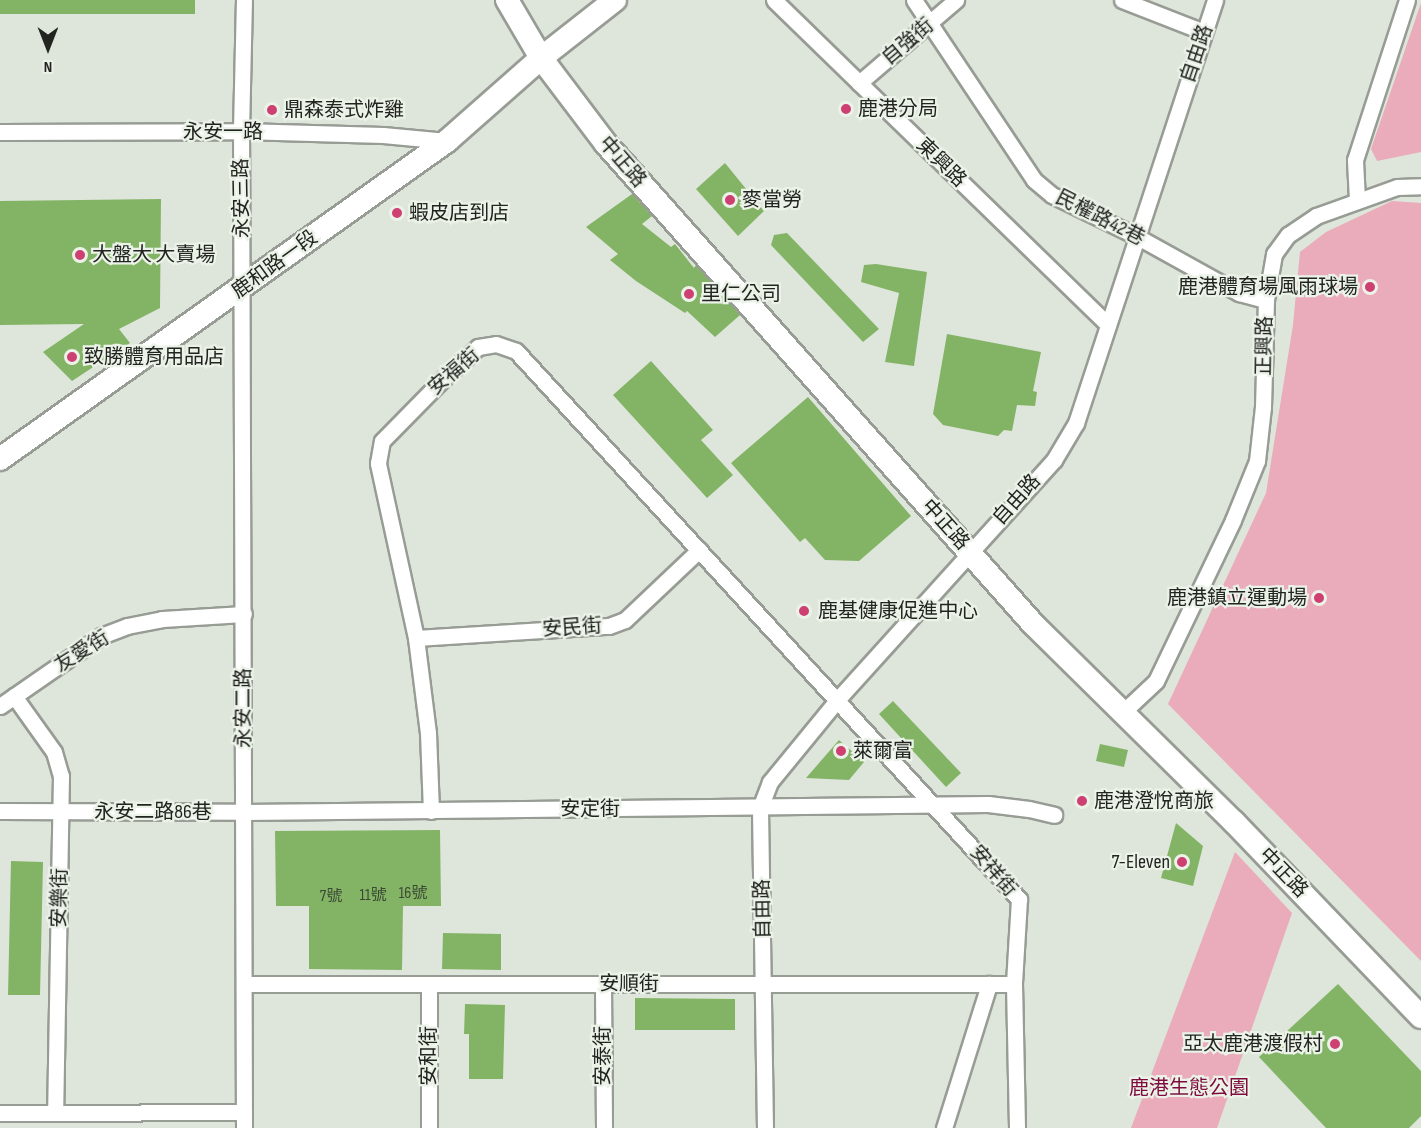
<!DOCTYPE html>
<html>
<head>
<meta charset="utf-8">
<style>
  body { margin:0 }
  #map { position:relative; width:1421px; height:1128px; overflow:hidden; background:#dee5db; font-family:"Sofia Sans Condensed","Noto Sans TC",sans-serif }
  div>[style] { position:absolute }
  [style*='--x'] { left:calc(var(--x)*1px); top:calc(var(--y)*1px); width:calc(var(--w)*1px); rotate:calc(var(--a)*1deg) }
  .green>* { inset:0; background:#eaabba }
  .building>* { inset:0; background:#83b466 }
  .roads { filter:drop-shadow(2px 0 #979c94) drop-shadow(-2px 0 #979c94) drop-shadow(0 2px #979c94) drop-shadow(0 -2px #979c94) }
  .street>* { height:15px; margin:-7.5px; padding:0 7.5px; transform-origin:7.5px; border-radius:7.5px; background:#fff }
  .secondary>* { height:22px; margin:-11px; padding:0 11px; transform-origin:11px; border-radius:11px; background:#fff }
  .dots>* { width:16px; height:16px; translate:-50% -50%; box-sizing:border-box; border:3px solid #ebf2e8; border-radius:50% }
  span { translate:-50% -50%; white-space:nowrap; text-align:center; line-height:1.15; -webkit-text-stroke:4.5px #ebf2e8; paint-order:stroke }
  .number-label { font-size:16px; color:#3a4832 }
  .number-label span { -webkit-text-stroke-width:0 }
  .street-label { font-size:20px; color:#222420 }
  .poi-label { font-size:20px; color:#222420 }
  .left { translate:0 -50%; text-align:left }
  .right { translate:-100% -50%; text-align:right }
  .park-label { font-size:20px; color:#7e0b3c }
  .north { position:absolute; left:18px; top:18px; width:60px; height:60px; -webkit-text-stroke:4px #ebf2e8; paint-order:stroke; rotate:180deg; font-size:16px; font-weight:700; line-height:24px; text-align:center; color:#222420 }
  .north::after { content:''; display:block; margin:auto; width:21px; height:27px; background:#222420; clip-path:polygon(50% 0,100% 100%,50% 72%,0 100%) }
</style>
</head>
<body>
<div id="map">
  <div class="green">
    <div style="clip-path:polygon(1421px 3px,1421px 152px,1377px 161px,1371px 149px)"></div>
    <div style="clip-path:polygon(1392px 201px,1421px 203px,1421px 961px,1168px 704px,1266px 493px,1293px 325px,1300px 252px,1326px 232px)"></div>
    <div style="clip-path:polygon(1235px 852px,1292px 913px,1217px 1128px,1131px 1128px)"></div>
  </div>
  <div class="building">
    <div style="clip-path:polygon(0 0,195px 0,195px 14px,0 14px)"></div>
    <div style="clip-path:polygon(725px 163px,764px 211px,738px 236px,696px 189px)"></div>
    <div style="clip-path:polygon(632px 194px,652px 216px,642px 224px,671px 247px,675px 244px,694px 268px,696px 265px,740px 315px,715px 337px,687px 311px,685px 313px,636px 281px,610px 260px,618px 254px,586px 227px)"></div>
    <div style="clip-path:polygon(161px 199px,160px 308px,119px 329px,130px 343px,72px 381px,43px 352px,84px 324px,0 325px,0 201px)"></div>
    <div style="clip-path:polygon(787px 233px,879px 329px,863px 342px,771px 245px,774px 235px)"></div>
    <div style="clip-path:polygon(876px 264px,927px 272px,914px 366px,885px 362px,899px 293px,861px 282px,864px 265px)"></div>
    <div style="clip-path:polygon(947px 334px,1041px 352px,1033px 391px,1037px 392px,1035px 406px,1017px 405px,1012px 431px,1004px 430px,998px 436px,943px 425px,933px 414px)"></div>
    <div style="clip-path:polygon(651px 361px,713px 430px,701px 440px,733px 475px,707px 498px,613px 395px)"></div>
    <div style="clip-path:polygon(808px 397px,911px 516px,859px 561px,825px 560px,805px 538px,800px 542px,731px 463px)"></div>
    <div style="clip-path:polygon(893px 701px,961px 773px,946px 787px,879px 714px)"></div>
    <div style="clip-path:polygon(839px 740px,864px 762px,849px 780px,806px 778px)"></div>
    <div style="clip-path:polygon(1100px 744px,1128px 750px,1124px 767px,1096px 761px)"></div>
    <div style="clip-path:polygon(1176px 823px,1203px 846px,1193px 886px,1161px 878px)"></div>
    <div style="clip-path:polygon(440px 830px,441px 906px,403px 906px,402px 970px,309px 969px,309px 906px,276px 906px,275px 831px)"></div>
    <div style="clip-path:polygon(11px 861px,43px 862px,40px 995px,8px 995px)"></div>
    <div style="clip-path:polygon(443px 933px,501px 934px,501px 970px,442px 969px)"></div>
    <div style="clip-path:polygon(1338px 984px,1421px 1071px,1421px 1116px,1409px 1128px,1326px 1128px,1259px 1057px)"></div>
    <div style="clip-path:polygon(635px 998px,735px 999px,735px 1030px,635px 1030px)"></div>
    <div style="clip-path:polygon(465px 1004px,505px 1005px,503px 1079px,469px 1079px,469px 1034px,464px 1034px)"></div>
  </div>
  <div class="roads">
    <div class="street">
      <div style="--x:774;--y:0;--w:466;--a:44.2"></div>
      <div style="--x:914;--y:0;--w:216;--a:56.3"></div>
      <div style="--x:1034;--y:180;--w:23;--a:40"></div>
      <div style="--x:1052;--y:195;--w:93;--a:26"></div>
      <div style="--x:1136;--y:236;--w:118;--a:29"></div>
      <div style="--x:1239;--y:293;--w:28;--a:15"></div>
      <div style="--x:1122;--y:0;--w:88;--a:21.3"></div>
      <div style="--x:859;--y:83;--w:128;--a:-40.6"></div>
      <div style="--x:0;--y:132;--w:241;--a:-0.2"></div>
      <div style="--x:241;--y:131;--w:142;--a:1.6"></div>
      <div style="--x:383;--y:135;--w:64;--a:5.4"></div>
      <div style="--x:1357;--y:200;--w:40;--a:-92.9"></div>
      <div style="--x:1355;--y:160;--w:168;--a:-72"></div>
      <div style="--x:416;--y:638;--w:193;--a:-3.6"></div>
      <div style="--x:609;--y:626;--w:17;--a:-21"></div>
      <div style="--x:625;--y:620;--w:102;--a:-43.4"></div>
      <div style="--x:14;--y:696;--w:69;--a:54.5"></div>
      <div style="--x:54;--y:752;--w:25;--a:74"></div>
      <div style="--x:61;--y:776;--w:337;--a:91"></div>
      <div style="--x:0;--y:706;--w:123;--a:-34.7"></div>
      <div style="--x:101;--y:636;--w:28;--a:-21"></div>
      <div style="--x:127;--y:626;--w:36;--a:-11"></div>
      <div style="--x:162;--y:619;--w:82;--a:-3.5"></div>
      <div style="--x:1123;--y:712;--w:45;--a:-43.2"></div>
      <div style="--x:1156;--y:681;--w:178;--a:-64.4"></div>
      <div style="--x:1233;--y:520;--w:64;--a:-67.9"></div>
      <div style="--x:1257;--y:461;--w:54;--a:-83.7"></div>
      <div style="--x:1263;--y:407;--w:107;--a:-88.4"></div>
      <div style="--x:1266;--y:300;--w:47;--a:-80.1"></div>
      <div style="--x:1274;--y:254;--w:24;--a:-54"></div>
      <div style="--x:1288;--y:235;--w:34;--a:-34"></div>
      <div style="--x:1316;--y:216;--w:86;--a:-19.7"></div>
      <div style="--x:1397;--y:187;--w:24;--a:-2"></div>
      <div style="--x:0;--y:811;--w:244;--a:0.2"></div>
      <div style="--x:244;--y:812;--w:744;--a:-0.62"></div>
      <div style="--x:988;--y:804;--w:41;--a:7"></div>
      <div style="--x:1029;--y:809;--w:26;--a:13"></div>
      <div style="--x:431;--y:811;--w:78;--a:-92.2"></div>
      <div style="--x:428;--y:733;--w:96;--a:-97.2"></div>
      <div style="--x:416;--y:638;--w:179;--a:-102.3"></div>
      <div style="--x:378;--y:463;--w:22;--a:-80"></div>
      <div style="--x:382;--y:441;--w:88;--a:-45.5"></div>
      <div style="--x:444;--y:378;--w:46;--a:-42.4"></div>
      <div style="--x:478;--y:347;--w:18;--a:-9"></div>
      <div style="--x:496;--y:344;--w:21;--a:19"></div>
      <div style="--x:516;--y:351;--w:744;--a:47.45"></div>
      <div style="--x:1019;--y:899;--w:85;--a:93.4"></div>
      <div style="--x:1014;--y:984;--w:144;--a:88.8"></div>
      <div style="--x:244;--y:984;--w:770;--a:0"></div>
      <div style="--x:603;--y:984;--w:144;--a:89.6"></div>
      <div style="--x:0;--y:1113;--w:244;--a:-0.2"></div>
      <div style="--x:244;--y:1128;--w:997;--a:-90.17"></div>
      <div style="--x:241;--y:131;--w:131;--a:-88.7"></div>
      <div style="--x:429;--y:1128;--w:144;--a:-90"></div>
      <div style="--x:765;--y:1128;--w:320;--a:-90.9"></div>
      <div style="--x:760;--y:808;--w:28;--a:-69"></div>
      <div style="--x:770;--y:782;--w:107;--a:-50.7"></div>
      <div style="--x:838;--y:699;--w:322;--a:-47.9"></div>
      <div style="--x:1054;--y:460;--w:43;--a:-59.3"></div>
      <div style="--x:1076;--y:423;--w:445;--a:-71.8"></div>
      <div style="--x:944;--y:1128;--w:151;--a:-72.6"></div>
    </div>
    <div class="secondary">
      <div style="--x:507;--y:0;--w:67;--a:59.6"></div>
      <div style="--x:541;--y:58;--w:108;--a:52.9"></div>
      <div style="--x:606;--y:144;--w:642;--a:48.34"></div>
      <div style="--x:1033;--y:624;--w:282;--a:44.6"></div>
      <div style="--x:1234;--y:822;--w:270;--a:46.2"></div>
      <div style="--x:0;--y:459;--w:549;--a:-35.43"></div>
      <div style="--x:447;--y:141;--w:125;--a:-41.4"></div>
      <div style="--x:541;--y:58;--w:94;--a:-38.1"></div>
    </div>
  </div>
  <div class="dots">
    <div style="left:846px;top:109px;background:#cd4071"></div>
    <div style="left:272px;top:110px;background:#cd4071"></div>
    <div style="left:730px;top:200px;background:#cd4071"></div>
    <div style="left:397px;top:213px;background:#cd4071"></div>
    <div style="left:80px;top:255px;background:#cd4071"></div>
    <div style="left:1370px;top:287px;background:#cd4071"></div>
    <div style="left:689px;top:294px;background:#cd4071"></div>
    <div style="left:72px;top:357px;background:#cd4071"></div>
    <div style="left:1319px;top:598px;background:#cd4071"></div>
    <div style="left:804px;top:611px;background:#cd4071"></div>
    <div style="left:841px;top:751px;background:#cd4071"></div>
    <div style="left:1082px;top:801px;background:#cd4071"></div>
    <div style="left:1182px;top:862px;background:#cd4071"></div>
    <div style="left:1335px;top:1044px;background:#cd4071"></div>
  </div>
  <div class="number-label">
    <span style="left:413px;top:894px">16號</span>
    <span style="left:373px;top:896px">11號</span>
    <span style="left:331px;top:897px">7號</span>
  </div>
  <div class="street-label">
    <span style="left:908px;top:42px;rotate:-40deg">自強街</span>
    <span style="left:1197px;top:54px;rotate:-71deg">自由路</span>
    <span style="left:223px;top:132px">永安一路</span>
    <span style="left:622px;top:162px;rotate:49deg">中正路</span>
    <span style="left:941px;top:163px;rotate:44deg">東興路</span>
    <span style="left:242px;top:198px;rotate:-91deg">永安三路</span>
    <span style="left:1100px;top:218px;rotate:27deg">民權路42巷</span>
    <span style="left:275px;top:265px;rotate:-36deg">鹿和路一段</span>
    <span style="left:1265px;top:346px;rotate:-89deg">正興路</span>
    <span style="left:454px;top:372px;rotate:-41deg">安福街</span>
    <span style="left:1017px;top:500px;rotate:-48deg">自由路</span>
    <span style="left:945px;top:525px;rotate:48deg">中正路</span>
    <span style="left:572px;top:628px;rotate:-4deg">安民街</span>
    <span style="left:82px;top:652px;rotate:-32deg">友愛街</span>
    <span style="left:244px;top:708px;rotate:-90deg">永安二路</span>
    <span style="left:590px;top:809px">安定街</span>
    <span style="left:153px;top:812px">永安二路86巷</span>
    <span style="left:993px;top:871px;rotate:49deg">安祥街</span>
    <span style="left:1283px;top:873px;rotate:46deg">中正路</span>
    <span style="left:60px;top:898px;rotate:-89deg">安樂街</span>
    <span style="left:763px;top:909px;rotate:-91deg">自由路</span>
    <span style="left:629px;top:984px">安順街</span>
    <span style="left:429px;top:1056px;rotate:-90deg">安和街</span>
    <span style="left:603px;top:1056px;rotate:-90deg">安泰街</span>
  </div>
  <div class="poi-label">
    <span class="left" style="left:858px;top:109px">鹿港分局</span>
    <span class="left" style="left:284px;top:110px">鼎森泰式炸雞</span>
    <span class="left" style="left:742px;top:200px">麥當勞</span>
    <span class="left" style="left:409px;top:213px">蝦皮店到店</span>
    <span class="left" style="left:92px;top:255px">大盤大 大賣場</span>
    <span class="right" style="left:1358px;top:287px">鹿港體育場風雨球場</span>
    <span class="left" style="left:701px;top:294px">里仁公司</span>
    <span class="left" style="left:84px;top:357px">致勝體育用品店</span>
    <span class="right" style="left:1307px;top:598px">鹿港鎮立運動場</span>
    <span class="left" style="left:818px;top:611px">鹿基健康促進中心</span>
    <span class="left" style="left:853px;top:751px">萊爾富</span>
    <span class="left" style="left:1094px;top:801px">鹿港澄悅商旅</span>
    <span class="right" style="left:1170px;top:862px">7-Eleven</span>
    <span class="right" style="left:1323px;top:1044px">亞太鹿港渡假村</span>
  </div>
  <div class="park-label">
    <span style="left:1189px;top:1088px">鹿港生態公園</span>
  </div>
  <div class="north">N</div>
</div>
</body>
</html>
